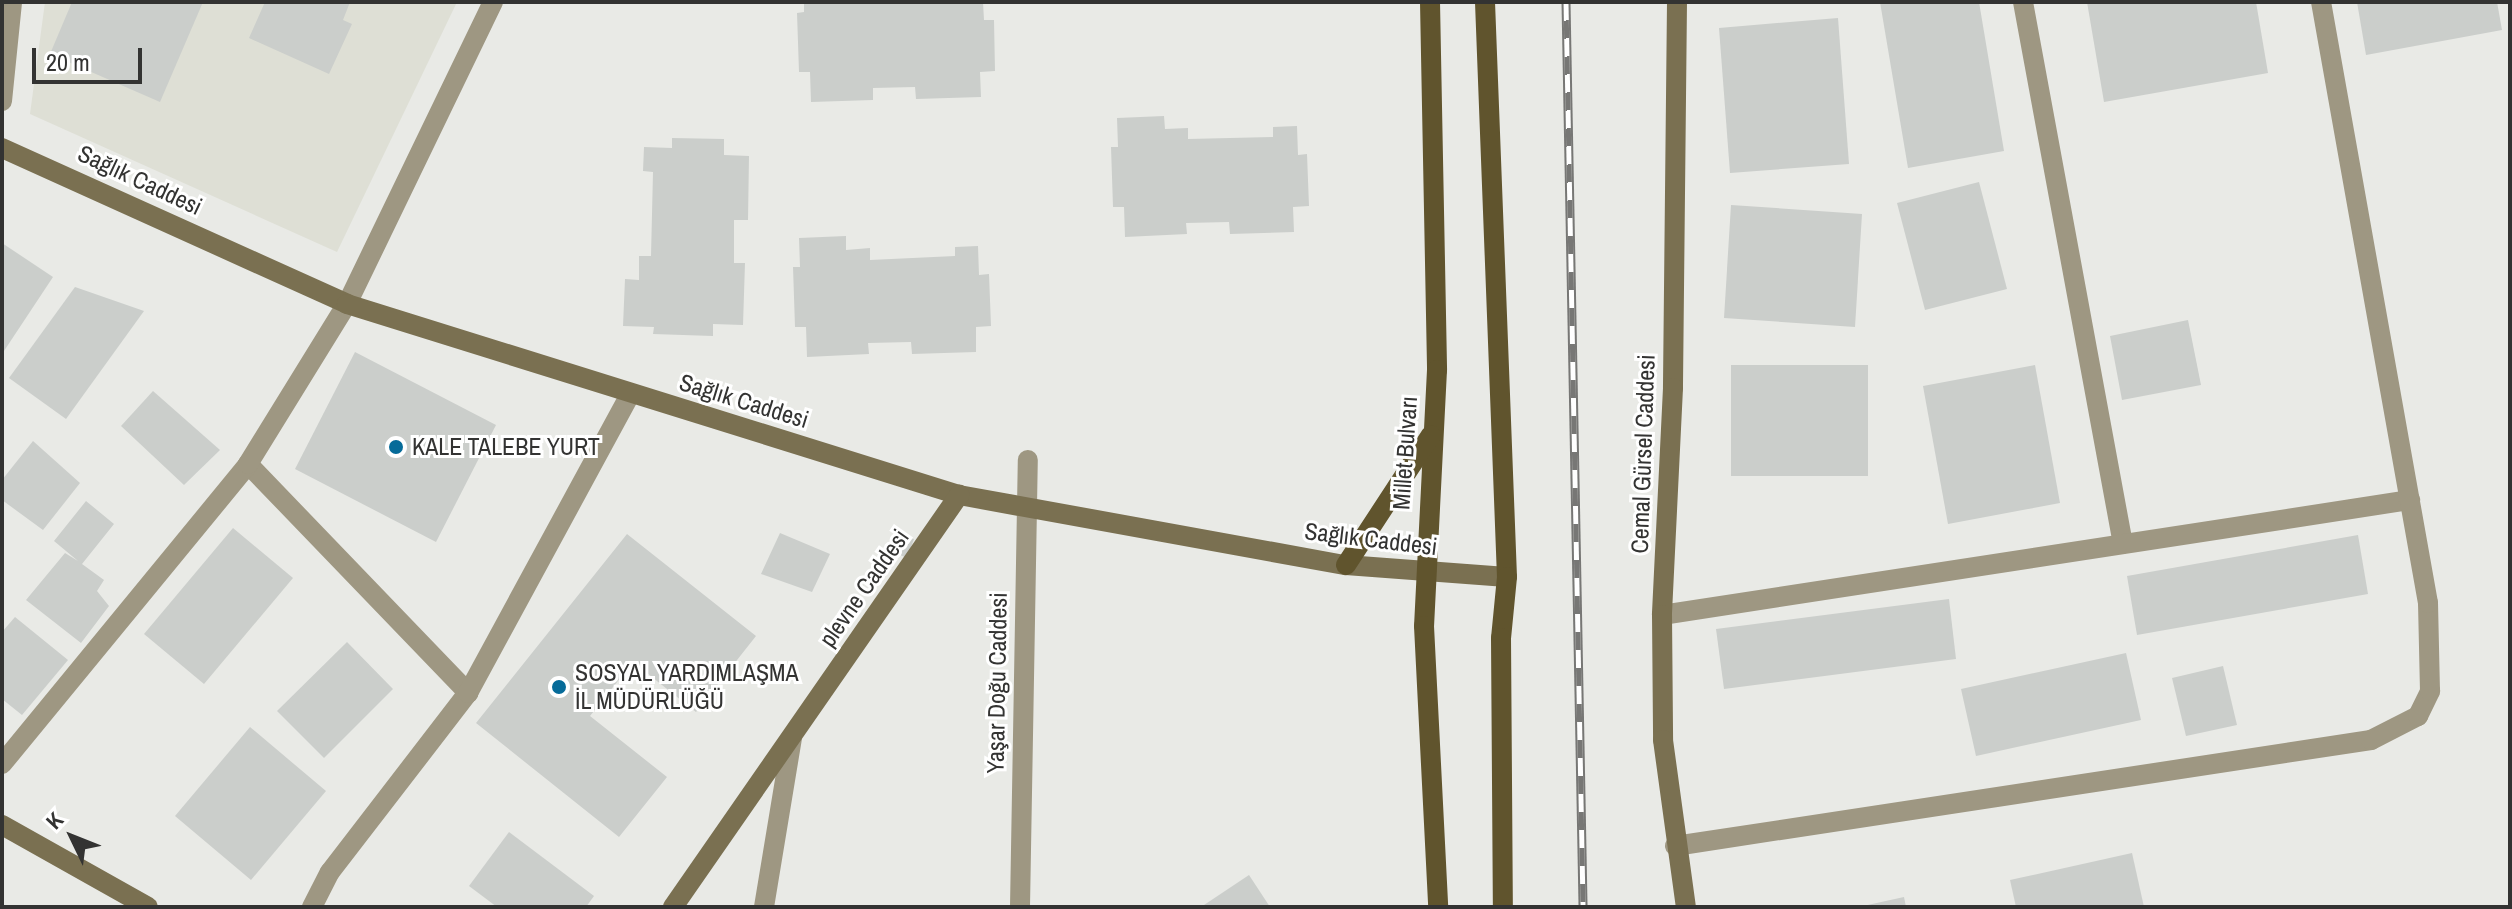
<!DOCTYPE html>
<html>
<head>
<meta charset="utf-8">
<style>
  body { margin:0 }
  #map { position:relative; width:2512px; height:909px; overflow:hidden; background:#e9eae6; font-family:"Archivo Narrow",sans-serif }
  div>[style] { position:absolute }
  [style*='--x'] { left:calc(var(--x)*1px); top:calc(var(--y)*1px); width:calc(var(--w)*1px); rotate:calc(var(--a)*1deg) }
  .built>* { inset:0; background:#dedfd5 }
  .building>* { inset:0; background:#cbcecb }
  .street>* { height:20px; margin:-10px; padding:0 10px; transform-origin:10px; border-radius:10px; background:#9e9782 }
  .secondary>* { height:20px; margin:-10px; padding:0 10px; transform-origin:10px; border-radius:10px; background:#7a7051 }
  .primary>* { height:20px; margin:-10px; padding:0 10px; transform-origin:10px; border-radius:10px; background:#60542d }
  .rail>* { height:9px; margin-top:-4.5px; transform-origin:0; background:repeating-linear-gradient(90deg,#fff 0 18px,#777775 0 36px); box-sizing:border-box; border-block:2px solid #777775 }
  .dots>* { width:22px; height:22px; translate:-50% -50%; box-sizing:border-box; border:4px solid #fff; border-radius:50% }
  span { translate:-50% -50%; white-space:nowrap; text-align:center; line-height:1.15; -webkit-text-stroke:6px #fff; paint-order:stroke }
  .street-label { font-size:24px; color:#333332 }
  .poi-label { font-size:24px; color:#333332 }
  .left { translate:0 -50%; text-align:left }
  .frame { position:absolute; inset:0; border:4px solid #333332; pointer-events:none }
  .north { position:absolute; left:32px; top:797px; width:80px; height:80px; -webkit-text-stroke:6px #fff; paint-order:stroke; rotate:313deg; font-size:22px; font-weight:700; line-height:32px; text-align:center; color:#333332 }
  .north::after { content:''; display:block; margin:auto; width:28px; height:36px; background:#333332; clip-path:polygon(50% 0,100% 100%,50% 72%,0 100%) }
  .scale { position:absolute; left:32px; top:48px; width:110px; height:36px; box-sizing:border-box; border:4px solid #333332; border-top:0; padding-left:10px; font-size:24px; line-height:28px; white-space:nowrap; color:#333332; -webkit-text-stroke:6px #fff; paint-order:stroke }
</style>
</head>
<body>
<div id="map">
  <div class="built">
    <div style="clip-path:polygon(45px 2px,457px 2px,337px 252px,30px 114px)"></div>
  </div>
  <div class="building">
    <div style="clip-path:polygon(72px 2px,203px 2px,160px 102px,50px 54px)"></div>
    <div style="clip-path:polygon(265px 2px,350px 2px,343px 20px,352px 24px,329px 74px,249px 38px)"></div>
    <div style="clip-path:polygon(804px 2px,983px 2px,984px 20px,994px 20px,995px 71px,980px 72px,981px 97px,916px 99px,915px 87px,873px 88px,873px 100px,811px 102px,810px 72px,799px 72px,797px 13px,804px 12px)"></div>
    <div style="clip-path:polygon(1880px 2px,1979px 2px,2004px 151px,1908px 168px)"></div>
    <div style="clip-path:polygon(2087px 2px,2256px 2px,2268px 73px,2104px 102px)"></div>
    <div style="clip-path:polygon(2357px 2px,2497px 2px,2502px 30px,2366px 55px)"></div>
    <div style="clip-path:polygon(1838px 18px,1849px 164px,1730px 173px,1719px 28px)"></div>
    <div style="clip-path:polygon(1164px 116px,1165px 129px,1188px 128px,1188px 139px,1273px 137px,1273px 127px,1297px 126px,1298px 155px,1307px 154px,1309px 206px,1293px 207px,1294px 232px,1230px 234px,1229px 222px,1186px 223px,1187px 234px,1125px 237px,1124px 207px,1113px 207px,1111px 147px,1118px 147px,1117px 118px)"></div>
    <div style="clip-path:polygon(672px 138px,724px 139px,724px 155px,749px 156px,748px 220px,734px 220px,734px 263px,745px 263px,743px 325px,713px 324px,713px 336px,653px 334px,654px 327px,623px 326px,625px 279px,639px 280px,639px 256px,651px 256px,653px 172px,643px 171px,644px 147px,672px 148px)"></div>
    <div style="clip-path:polygon(1979px 182px,2007px 289px,1925px 310px,1897px 203px)"></div>
    <div style="clip-path:polygon(1731px 205px,1862px 214px,1855px 327px,1724px 318px)"></div>
    <div style="clip-path:polygon(846px 236px,846px 250px,870px 248px,870px 260px,955px 256px,955px 247px,978px 246px,979px 275px,989px 274px,991px 326px,976px 327px,976px 352px,912px 354px,911px 342px,868px 343px,869px 354px,807px 357px,806px 327px,795px 327px,793px 267px,800px 267px,799px 238px)"></div>
    <div style="clip-path:polygon(2px 243px,53px 277px,2px 354px)"></div>
    <div style="clip-path:polygon(75px 287px,144px 311px,66px 419px,9px 378px)"></div>
    <div style="clip-path:polygon(2188px 320px,2201px 385px,2122px 400px,2110px 336px)"></div>
    <div style="clip-path:polygon(355px 352px,496px 425px,436px 542px,295px 469px)"></div>
    <div style="clip-path:polygon(1731px 365px,1868px 365px,1868px 476px,1731px 476px)"></div>
    <div style="clip-path:polygon(2035px 365px,2060px 503px,1948px 524px,1923px 386px)"></div>
    <div style="clip-path:polygon(153px 391px,220px 450px,184px 485px,121px 426px)"></div>
    <div style="clip-path:polygon(33px 441px,80px 483px,43px 530px,2px 500px,2px 480px)"></div>
    <div style="clip-path:polygon(86px 501px,114px 524px,82px 564px,104px 580px,97px 591px,109px 606px,81px 643px,26px 600px,65px 553px,78px 561px,54px 541px)"></div>
    <div style="clip-path:polygon(233px 528px,293px 578px,204px 684px,144px 634px)"></div>
    <div style="clip-path:polygon(780px 533px,830px 554px,812px 592px,761px 574px)"></div>
    <div style="clip-path:polygon(627px 534px,756px 636px,696px 712px,633px 662px,590px 716px,667px 777px,619px 837px,476px 723px)"></div>
    <div style="clip-path:polygon(2358px 535px,2368px 594px,2137px 635px,2127px 576px)"></div>
    <div style="clip-path:polygon(907px 537px,914px 539px,907px 558px,900px 555px)"></div>
    <div style="clip-path:polygon(1949px 599px,1956px 659px,1724px 689px,1716px 629px)"></div>
    <div style="clip-path:polygon(15px 617px,68px 660px,22px 715px,2px 699px,2px 632px)"></div>
    <div style="clip-path:polygon(347px 642px,393px 689px,324px 758px,277px 711px)"></div>
    <div style="clip-path:polygon(2126px 653px,2141px 720px,1976px 756px,1961px 689px)"></div>
    <div style="clip-path:polygon(2223px 666px,2237px 725px,2186px 736px,2172px 678px)"></div>
    <div style="clip-path:polygon(250px 727px,326px 791px,251px 880px,175px 816px)"></div>
    <div style="clip-path:polygon(509px 832px,594px 896px,586px 907px,497px 907px,469px 886px)"></div>
    <div style="clip-path:polygon(2132px 853px,2144px 907px,2016px 907px,2010px 880px)"></div>
    <div style="clip-path:polygon(1249px 875px,1270px 907px,1201px 907px)"></div>
    <div style="clip-path:polygon(1904px 897px,1906px 907px,1864px 907px,1863px 906px)"></div>
  </div>
  <div class="street">
    <div style="--x:2023;--y:2;--w:551;--a:79.55"></div>
    <div style="--x:2;--y:101;--w:100;--a:-84.2"></div>
    <div style="--x:248;--y:464;--w:318;--a:46.1"></div>
    <div style="--x:1662;--y:615;--w:757;--a:-8.74"></div>
    <div style="--x:2;--y:764;--w:388;--a:-50.6"></div>
    <div style="--x:248;--y:464;--w:188;--a:-58.3"></div>
    <div style="--x:347;--y:304;--w:335;--a:-64.2"></div>
    <div style="--x:1675;--y:846;--w:704;--a:-8.66"></div>
    <div style="--x:2371;--y:740;--w:53;--a:-27.1"></div>
    <div style="--x:2418;--y:716;--w:28;--a:-64"></div>
    <div style="--x:2430;--y:691;--w:88;--a:-91.3"></div>
    <div style="--x:2428;--y:603;--w:610;--a:-100.09"></div>
    <div style="--x:312;--y:907;--w:39;--a:-63"></div>
    <div style="--x:330;--y:872;--w:226;--a:-52.4"></div>
    <div style="--x:468;--y:693;--w:341;--a:-61.5"></div>
    <div style="--x:764;--y:907;--w:171;--a:-80.6"></div>
    <div style="--x:1020;--y:907;--w:447;--a:-89"></div>
  </div>
  <div class="secondary">
    <div style="--x:1677;--y:2;--w:386;--a:90.6"></div>
    <div style="--x:1673;--y:388;--w:227;--a:92.8"></div>
    <div style="--x:1662;--y:615;--w:125;--a:89.5"></div>
    <div style="--x:1663;--y:740;--w:169;--a:82.2"></div>
    <div style="--x:2;--y:148;--w:379;--a:24.3"></div>
    <div style="--x:347;--y:304;--w:641;--a:17.33"></div>
    <div style="--x:959;--y:495;--w:393;--a:10.3"></div>
    <div style="--x:1346;--y:565;--w:161;--a:4.3"></div>
    <div style="--x:2;--y:825;--w:167;--a:29.3"></div>
    <div style="--x:673;--y:907;--w:502;--a:-55.23"></div>
  </div>
  <div class="primary">
    <div style="--x:1430;--y:2;--w:368;--a:88.9"></div>
    <div style="--x:1437;--y:370;--w:256;--a:92.9"></div>
    <div style="--x:1424;--y:626;--w:281;--a:87.1"></div>
    <div style="--x:1485;--y:2;--w:575;--a:87.81"></div>
    <div style="--x:1507;--y:577;--w:61;--a:95.6"></div>
    <div style="--x:1501;--y:638;--w:269;--a:89.6"></div>
    <div style="--x:1346;--y:565;--w:155;--a:-56.8"></div>
  </div>
  <div class="rail">
    <div style="--x:1566;--y:2;--w:905;--a:88.92"></div>
  </div>
  <div class="dots">
    <div style="left:396px;top:447px;background:#066b99"></div>
    <div style="left:559px;top:687px;background:#066b99"></div>
  </div>
  <div class="street-label">
    <span style="left:140px;top:180px;rotate:25deg">Sağlık Caddesi</span>
    <span style="left:744px;top:401px;rotate:17deg">Sağlık Caddesi</span>
    <span style="left:1405px;top:453px;rotate:-86deg">Millet Bulvarı</span>
    <span style="left:1643px;top:454px;rotate:-88deg">Cemal Gürsel Caddesi</span>
    <span style="left:1371px;top:539px;rotate:7deg">Sağlık Caddesi</span>
    <span style="left:864px;top:588px;rotate:-55deg">plevne Caddesi</span>
    <span style="left:997px;top:683px;rotate:-89deg">Yaşar Doğu Caddesi</span>
  </div>
  <div class="poi-label">
    <span class="left" style="left:412px;top:447px">KALE TALEBE YURT</span>
    <span class="left" style="left:575px;top:687px">SOSYAL YARDIMLAŞMA<br>İL MÜDÜRLÜĞÜ</span>
  </div>
  <div class="frame"></div>
  <div class="north">K</div>
  <div class="scale">20 m</div>
</div>
</body>
</html>
